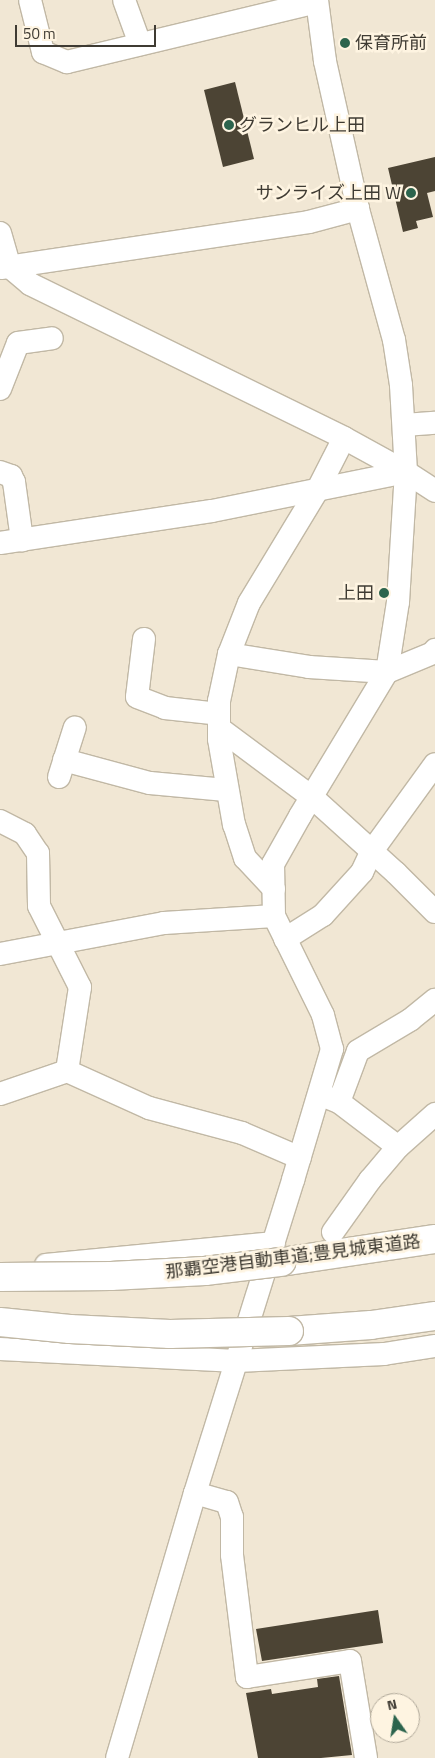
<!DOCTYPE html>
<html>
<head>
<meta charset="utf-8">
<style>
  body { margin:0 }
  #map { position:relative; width:435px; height:1758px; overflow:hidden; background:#f1e7d4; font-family:"Titillium Web","Noto Sans JP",sans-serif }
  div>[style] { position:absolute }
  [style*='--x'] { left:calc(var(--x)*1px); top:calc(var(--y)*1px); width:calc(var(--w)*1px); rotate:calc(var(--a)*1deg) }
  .building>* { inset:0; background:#4c4434 }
  .roads { filter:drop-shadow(1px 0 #c1b8a5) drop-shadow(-1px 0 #c1b8a5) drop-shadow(0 1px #c1b8a5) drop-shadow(0 -1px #c1b8a5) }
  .minor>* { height:22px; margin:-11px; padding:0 11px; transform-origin:11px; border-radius:11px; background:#fff }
  .highway>* { height:28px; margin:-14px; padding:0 14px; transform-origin:14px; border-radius:14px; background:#fff }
  .bridges { filter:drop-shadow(1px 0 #c1b8a5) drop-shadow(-1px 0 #c1b8a5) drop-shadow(0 1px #c1b8a5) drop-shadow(0 -1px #c1b8a5) }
  .highway-bridge>* { height:28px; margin:-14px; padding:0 14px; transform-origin:14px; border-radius:14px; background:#fff }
  .dots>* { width:14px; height:14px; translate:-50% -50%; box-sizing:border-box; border:2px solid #fef4e1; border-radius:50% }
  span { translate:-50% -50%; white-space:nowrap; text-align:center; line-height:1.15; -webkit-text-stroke:5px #fef4e1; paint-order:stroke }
  .poi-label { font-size:18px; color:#3f3b33 }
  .left { translate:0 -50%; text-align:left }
  .right { translate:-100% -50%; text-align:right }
  .street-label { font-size:18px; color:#3f3b33 }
  .north { position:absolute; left:370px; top:1693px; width:50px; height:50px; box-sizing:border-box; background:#fef4e1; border:1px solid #b2aa9b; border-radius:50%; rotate:347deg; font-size:14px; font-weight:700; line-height:20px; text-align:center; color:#3f3b33 }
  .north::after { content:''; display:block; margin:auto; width:18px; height:22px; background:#2c644d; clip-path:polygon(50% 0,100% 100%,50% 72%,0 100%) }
  .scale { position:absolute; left:15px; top:25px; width:141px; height:22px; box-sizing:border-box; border:2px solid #3f3b33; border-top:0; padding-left:6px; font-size:15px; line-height:18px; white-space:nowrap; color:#3f3b33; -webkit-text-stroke:4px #fef4e1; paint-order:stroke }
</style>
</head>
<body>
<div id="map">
  <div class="building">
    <div style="clip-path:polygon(235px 82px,254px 159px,223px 167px,204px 90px)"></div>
    <div style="clip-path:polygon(435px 157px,435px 191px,427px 193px,433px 217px,416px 221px,418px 228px,403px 232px,388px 168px)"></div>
    <div style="clip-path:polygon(378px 1610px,383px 1643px,262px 1661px,256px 1629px)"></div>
    <div style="clip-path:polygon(339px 1676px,352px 1755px,321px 1758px,258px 1758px,246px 1693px,271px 1689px,272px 1694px,318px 1687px,317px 1679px)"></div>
  </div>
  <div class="roads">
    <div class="minor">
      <div style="--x:30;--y:0;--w:54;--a:76"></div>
      <div style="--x:43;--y:52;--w:26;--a:23"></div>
      <div style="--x:67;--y:62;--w:257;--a:-13.5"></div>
      <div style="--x:124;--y:0;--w:47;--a:70"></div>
      <div style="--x:0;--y:233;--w:35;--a:74"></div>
      <div style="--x:10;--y:267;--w:26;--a:40"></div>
      <div style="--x:30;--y:284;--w:350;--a:26.1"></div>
      <div style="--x:344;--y:438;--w:71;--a:28.7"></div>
      <div style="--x:406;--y:472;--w:35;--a:33"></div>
      <div style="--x:1;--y:268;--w:311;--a:-8.5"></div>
      <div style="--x:309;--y:222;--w:51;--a:-14.9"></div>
      <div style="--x:0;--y:389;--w:49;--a:-68.6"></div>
      <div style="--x:18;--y:343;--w:34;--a:-8"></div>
      <div style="--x:404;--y:425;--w:31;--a:-4"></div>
      <div style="--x:0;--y:472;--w:12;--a:20"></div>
      <div style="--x:11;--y:476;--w:7;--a:63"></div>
      <div style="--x:14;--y:482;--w:59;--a:82.1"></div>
      <div style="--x:0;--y:543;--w:214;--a:-8.6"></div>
      <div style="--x:212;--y:511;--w:198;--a:-11.4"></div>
      <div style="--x:144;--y:639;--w:58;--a:96.9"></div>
      <div style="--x:137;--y:697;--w:30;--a:21"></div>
      <div style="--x:165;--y:708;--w:54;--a:6.3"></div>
      <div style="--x:229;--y:654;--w:81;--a:9.2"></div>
      <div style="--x:309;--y:667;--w:78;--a:3.7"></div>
      <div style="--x:387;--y:672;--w:50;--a:-22.4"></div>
      <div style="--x:433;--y:653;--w:4;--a:-56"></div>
      <div style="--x:219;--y:728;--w:117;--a:36.7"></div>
      <div style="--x:313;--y:798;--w:112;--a:42.1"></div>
      <div style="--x:396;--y:873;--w:55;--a:45"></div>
      <div style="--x:64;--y:760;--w:89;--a:15"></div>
      <div style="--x:150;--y:783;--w:76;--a:5.3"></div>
      <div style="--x:59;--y:777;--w:52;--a:-72.3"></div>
      <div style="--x:0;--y:821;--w:28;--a:27"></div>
      <div style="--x:25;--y:834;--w:23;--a:56"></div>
      <div style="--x:38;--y:853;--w:53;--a:88.9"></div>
      <div style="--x:39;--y:906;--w:91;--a:63.2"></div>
      <div style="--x:80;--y:987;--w:85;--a:98.8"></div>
      <div style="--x:274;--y:889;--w:42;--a:-133.1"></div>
      <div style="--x:245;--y:858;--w:35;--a:-108"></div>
      <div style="--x:234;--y:825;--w:87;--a:-99.9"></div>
      <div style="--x:219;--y:739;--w:38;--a:-90"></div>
      <div style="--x:219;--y:701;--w:48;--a:-78"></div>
      <div style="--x:229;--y:654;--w:55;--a:-68.6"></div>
      <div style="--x:249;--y:603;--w:133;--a:-58.8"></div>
      <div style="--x:318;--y:489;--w:57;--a:-63"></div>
      <div style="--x:285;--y:939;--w:45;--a:-32.3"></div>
      <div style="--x:323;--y:915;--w:58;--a:-47.8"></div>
      <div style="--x:362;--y:872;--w:23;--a:-65"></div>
      <div style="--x:372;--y:851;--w:107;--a:-54.1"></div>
      <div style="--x:0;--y:954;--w:167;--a:-10.7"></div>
      <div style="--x:164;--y:923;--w:110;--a:-3.6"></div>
      <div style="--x:0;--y:1094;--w:71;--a:-18.9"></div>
      <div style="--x:67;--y:1071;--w:90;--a:24.3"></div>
      <div style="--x:149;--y:1108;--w:96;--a:15"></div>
      <div style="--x:242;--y:1133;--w:63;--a:23.3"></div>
      <div style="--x:324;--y:1096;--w:16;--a:22"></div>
      <div style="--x:339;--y:1102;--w:74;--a:37.3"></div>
      <div style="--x:339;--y:1102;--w:54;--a:-69.6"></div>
      <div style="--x:358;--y:1051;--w:61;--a:-30.8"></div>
      <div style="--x:410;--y:1020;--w:32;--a:-39"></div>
      <div style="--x:333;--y:1232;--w:64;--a:-54.6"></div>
      <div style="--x:370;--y:1180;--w:43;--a:-49.7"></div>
      <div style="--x:398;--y:1147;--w:50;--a:-41.7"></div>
      <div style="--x:46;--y:1265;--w:229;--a:-5.5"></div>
      <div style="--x:0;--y:1349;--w:237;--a:2.9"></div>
      <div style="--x:237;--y:1361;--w:147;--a:-2.7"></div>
      <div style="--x:384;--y:1354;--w:52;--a:-8.9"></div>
      <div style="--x:195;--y:1493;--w:33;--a:16"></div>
      <div style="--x:227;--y:1502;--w:16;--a:72"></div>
      <div style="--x:232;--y:1517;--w:38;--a:90"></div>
      <div style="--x:232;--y:1555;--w:123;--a:83"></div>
      <div style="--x:247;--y:1677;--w:104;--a:-8.8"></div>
      <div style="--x:350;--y:1661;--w:98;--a:80.6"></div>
      <div style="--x:117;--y:1758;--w:276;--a:-73.6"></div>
      <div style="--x:195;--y:1493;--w:328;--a:-72.6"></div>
      <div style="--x:293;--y:1180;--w:137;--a:-73.4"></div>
      <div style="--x:332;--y:1049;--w:35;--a:-105"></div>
      <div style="--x:323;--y:1015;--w:110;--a:-116.3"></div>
      <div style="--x:274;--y:916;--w:52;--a:-91.1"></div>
      <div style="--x:273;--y:864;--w:55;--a:-60.6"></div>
      <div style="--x:300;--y:816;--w:168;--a:-58.9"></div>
      <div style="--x:387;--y:672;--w:71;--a:-81.1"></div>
      <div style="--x:398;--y:602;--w:130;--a:-86.5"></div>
      <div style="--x:406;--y:472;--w:87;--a:-93.3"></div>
      <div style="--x:401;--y:385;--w:46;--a:-98.8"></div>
      <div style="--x:394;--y:340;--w:136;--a:-105.4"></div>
      <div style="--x:358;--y:209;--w:152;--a:-102.6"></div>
      <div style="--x:325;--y:61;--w:62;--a:-97.5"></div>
    </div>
    <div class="highway">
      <div style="--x:281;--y:1262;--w:156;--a:-8.5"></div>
      <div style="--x:289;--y:1331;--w:82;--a:-4.2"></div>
      <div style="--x:371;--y:1325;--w:65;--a:-8"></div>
    </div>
  </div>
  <div class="bridges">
    <div class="highway-bridge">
      <div style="--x:0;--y:1277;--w:111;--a:-0.5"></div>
      <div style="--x:111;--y:1276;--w:94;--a:-3"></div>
      <div style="--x:205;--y:1271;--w:77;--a:-6.8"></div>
      <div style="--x:0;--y:1322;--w:70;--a:5.7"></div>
      <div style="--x:70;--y:1329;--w:100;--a:2.9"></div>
      <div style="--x:170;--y:1334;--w:119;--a:-1.4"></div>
    </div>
  </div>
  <div class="dots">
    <div style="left:345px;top:43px;background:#2c644d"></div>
    <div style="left:229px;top:125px;background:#2c644d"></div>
    <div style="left:411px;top:193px;background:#2c644d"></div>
    <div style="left:384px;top:593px;background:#2c644d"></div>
  </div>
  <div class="poi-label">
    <span class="left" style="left:355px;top:43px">保育所前</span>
    <span class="left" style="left:239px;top:125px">グランヒル上田</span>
    <span class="right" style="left:401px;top:193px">サンライズ上田 W</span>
    <span class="right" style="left:374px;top:593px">上田</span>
  </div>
  <div class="street-label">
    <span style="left:293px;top:1257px;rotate:-7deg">那覇空港自動車道;豊見城東道路</span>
  </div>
  <div class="north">N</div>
  <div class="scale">50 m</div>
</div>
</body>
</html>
